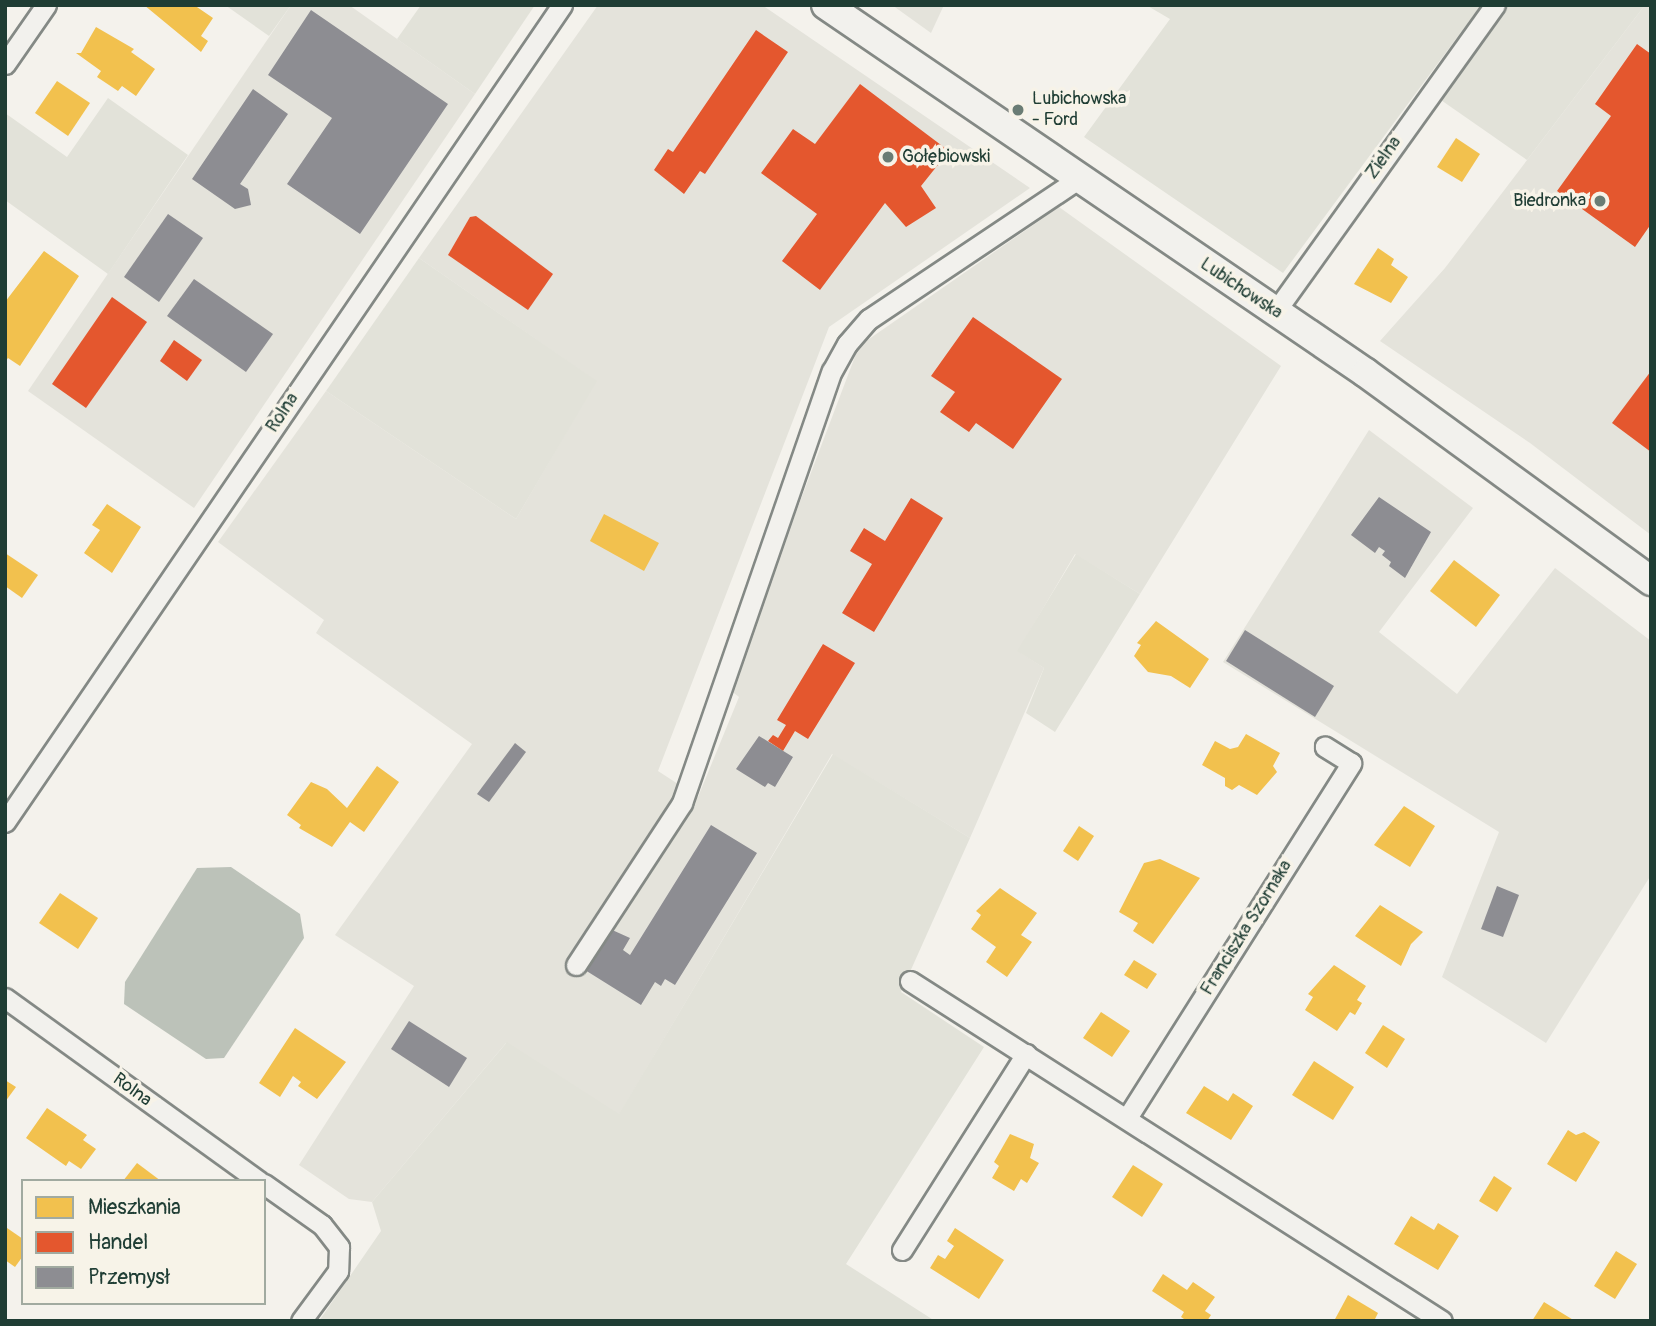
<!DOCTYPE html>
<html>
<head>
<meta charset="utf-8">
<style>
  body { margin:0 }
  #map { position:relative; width:1656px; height:1326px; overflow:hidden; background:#f4f2ec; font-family:Pangolin,sans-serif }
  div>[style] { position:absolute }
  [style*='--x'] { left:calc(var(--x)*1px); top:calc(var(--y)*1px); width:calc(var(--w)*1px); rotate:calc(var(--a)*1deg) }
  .built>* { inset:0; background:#e4e3db }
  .green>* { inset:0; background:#e2e2d9 }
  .water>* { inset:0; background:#bcc2b9 }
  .homes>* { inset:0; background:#f2c14e }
  .shops>* { inset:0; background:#e4572e }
  .industry>* { inset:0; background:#8d8d92 }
  .roads { filter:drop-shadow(2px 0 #848985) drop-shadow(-2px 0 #848985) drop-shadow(0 2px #848985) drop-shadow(0 -2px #848985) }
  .street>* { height:19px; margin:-9.5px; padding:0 9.5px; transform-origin:9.5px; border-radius:9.5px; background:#f2f1ed }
  .secondary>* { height:28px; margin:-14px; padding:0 14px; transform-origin:14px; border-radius:14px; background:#f2f1ed }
  .dots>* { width:19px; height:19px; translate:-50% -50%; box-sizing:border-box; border:4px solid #f7f3e8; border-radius:50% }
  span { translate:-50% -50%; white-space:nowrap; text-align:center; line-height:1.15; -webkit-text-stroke:7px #f7f3e8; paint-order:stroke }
  .poi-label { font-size:18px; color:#1f3d34 }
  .left { translate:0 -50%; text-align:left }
  .right { translate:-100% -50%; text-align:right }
  .street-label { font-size:18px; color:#1f3d34 }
  .frame { position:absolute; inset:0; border:7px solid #1f3d34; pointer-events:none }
  .legend { position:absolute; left:21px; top:1179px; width:245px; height:126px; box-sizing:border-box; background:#f7f3e8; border:2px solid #a1aaa0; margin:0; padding:9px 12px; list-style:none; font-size:21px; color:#1f3d34 }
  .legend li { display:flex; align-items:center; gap:14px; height:35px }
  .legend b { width:35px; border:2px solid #a1aaa0 }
</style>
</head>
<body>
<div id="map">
  <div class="built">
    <div style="clip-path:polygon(291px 5px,349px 5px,475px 94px,194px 508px,28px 391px)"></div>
    <div style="clip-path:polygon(598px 5px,762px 5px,1030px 188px,829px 327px,658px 771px,698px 797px,739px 697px,729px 689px,859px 346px,1059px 207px,1281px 366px,1140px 594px,1075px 554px,1018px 651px,1044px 668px,970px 838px,832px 754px,619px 1115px,506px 1043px,372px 1202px,349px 1199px,299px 1165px,414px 986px,335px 935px,472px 744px,316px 633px,324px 620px,218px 542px,326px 391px,516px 519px,596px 381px,419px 258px)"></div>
    <div style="clip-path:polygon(892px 5px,944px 5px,931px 33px)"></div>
    <div style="clip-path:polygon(1645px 5px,1651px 5px,1651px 535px,1530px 443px,1380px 341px,1445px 268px)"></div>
    <div style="clip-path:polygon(1369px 430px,1473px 508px,1379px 632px,1457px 694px,1555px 568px,1651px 641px,1651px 875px,1546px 1043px,1442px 977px,1499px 832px,1223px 662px)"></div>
  </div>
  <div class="green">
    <div style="clip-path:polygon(225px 5px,291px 5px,269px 36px)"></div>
    <div style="clip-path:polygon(421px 5px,535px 5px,475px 94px,397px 39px)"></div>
    <div style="clip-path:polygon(1146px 5px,1481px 5px,1283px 273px,1084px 137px,1170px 19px)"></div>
    <div style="clip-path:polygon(1506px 5px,1645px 5px,1527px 160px,1438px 98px)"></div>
    <div style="clip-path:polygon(108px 98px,188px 155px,108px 274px,5px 200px,5px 113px,67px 157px)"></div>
    <div style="clip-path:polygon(419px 258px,597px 381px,516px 519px,326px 391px)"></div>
    <div style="clip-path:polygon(1076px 554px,1140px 594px,1055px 732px,1026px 713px,1044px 668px,1017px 651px)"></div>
    <div style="clip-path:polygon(833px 754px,970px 838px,901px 992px,984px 1047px,846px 1264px,935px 1321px,319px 1321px,381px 1231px,372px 1202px,507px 1042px,619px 1114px)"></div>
  </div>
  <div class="water">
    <div style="clip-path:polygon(231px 867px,300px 914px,304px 938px,224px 1058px,206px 1059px,124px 1004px,125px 982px,197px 868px)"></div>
  </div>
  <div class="homes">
    <div style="clip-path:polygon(144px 5px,194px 5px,213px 18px,201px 36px,208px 41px,201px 52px)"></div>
    <div style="clip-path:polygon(96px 27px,134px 49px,131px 52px,155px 69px,136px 96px,122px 86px,118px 91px,97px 77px,101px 71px,76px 53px,81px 53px)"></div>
    <div style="clip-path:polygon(57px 81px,90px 103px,68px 136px,35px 113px)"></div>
    <div style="clip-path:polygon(1456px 138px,1480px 154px,1462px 182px,1437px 167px)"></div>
    <div style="clip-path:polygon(1378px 248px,1394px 259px,1391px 265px,1408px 277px,1391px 303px,1354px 284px)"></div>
    <div style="clip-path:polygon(44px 251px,79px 276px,20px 366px,8px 358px,5px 362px,5px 302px)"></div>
    <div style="clip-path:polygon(107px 504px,141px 527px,112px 573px,84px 553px,100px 530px,92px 525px)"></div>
    <div style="clip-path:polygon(604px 514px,659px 543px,644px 571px,590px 541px)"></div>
    <div style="clip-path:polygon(5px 553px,38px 575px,22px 598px,5px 586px)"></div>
    <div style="clip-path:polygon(1454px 560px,1500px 595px,1476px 627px,1430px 591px)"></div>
    <div style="clip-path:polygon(1156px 621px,1209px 659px,1190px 688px,1171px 676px,1148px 672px,1134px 656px,1141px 645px,1137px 643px)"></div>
    <div style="clip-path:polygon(1246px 734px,1280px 753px,1273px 766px,1277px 772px,1257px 795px,1239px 785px,1232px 790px,1225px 786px,1225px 778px,1202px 765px,1215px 741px,1230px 749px,1238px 747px)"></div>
    <div style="clip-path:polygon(377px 766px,399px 782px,364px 832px,350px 822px,332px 847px,299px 828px,301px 825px,287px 815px,311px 782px,327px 789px,347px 808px)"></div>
    <div style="clip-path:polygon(1404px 806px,1435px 826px,1410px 867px,1374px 845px)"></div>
    <div style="clip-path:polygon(1079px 826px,1094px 836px,1078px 861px,1063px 851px)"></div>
    <div style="clip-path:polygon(1160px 859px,1200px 878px,1153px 944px,1133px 931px,1138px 923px,1119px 912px,1144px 863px)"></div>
    <div style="clip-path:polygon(1000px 888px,1037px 913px,1021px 935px,1032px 942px,1007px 977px,986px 962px,996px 947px,971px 929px,981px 915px,976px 911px)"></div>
    <div style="clip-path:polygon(60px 893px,98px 918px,78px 949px,39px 923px)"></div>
    <div style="clip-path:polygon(1380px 905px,1423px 932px,1411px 944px,1401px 966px,1355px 936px)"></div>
    <div style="clip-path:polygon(1134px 960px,1157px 974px,1147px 989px,1124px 975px)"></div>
    <div style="clip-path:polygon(1334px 965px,1366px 986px,1357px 1000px,1362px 1003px,1355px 1015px,1350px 1012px,1337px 1031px,1305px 1010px,1313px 997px,1308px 994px)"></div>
    <div style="clip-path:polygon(1101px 1012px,1130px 1031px,1112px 1057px,1083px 1038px)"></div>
    <div style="clip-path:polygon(1383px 1025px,1405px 1039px,1387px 1068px,1365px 1053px)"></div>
    <div style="clip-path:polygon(295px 1028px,346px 1062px,317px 1099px,298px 1086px,301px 1082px,293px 1076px,280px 1097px,259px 1083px)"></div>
    <div style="clip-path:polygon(1314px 1061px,1354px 1087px,1333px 1120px,1292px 1095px)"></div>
    <div style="clip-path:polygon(5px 1080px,16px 1087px,5px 1102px)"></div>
    <div style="clip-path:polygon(1204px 1086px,1228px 1101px,1233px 1093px,1253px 1106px,1231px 1140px,1186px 1113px)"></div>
    <div style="clip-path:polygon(47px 1108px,87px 1135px,83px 1140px,96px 1149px,81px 1169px,69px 1161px,66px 1166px,26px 1138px)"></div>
    <div style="clip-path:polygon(1568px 1130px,1576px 1135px,1584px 1132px,1600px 1142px,1576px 1182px,1547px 1164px)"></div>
    <div style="clip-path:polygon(1010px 1134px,1034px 1144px,1030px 1158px,1039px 1163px,1027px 1183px,1021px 1179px,1014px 1191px,992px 1178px,999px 1166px,994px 1162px)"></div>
    <div style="clip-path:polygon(137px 1163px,161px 1181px,123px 1181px)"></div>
    <div style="clip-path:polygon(1133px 1165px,1163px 1184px,1142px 1217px,1112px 1197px)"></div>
    <div style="clip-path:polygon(1494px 1176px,1512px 1188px,1497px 1212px,1479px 1201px)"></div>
    <div style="clip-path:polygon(1411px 1216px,1434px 1230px,1438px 1223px,1459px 1236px,1438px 1270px,1394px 1244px)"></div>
    <div style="clip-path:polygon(7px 1228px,23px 1239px,23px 1256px,15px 1267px,5px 1260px)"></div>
    <div style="clip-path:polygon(955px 1228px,1004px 1260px,979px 1299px,930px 1268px,938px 1255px,945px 1259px,954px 1246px,947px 1241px)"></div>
    <div style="clip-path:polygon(1616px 1251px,1637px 1264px,1615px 1299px,1594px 1286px)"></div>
    <div style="clip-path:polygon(1163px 1274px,1187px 1290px,1193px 1282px,1215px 1297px,1205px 1311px,1211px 1315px,1207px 1321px,1187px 1321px,1181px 1317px,1184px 1312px,1152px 1291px)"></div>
    <div style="clip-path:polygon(1348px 1295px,1378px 1313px,1374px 1321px,1334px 1321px)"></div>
    <div style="clip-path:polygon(1544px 1302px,1575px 1321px,1532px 1321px)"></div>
  </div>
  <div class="shops">
    <div style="clip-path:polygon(756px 30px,788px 52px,705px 174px,700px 171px,684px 194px,654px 170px,668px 149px,673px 152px)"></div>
    <div style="clip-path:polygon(1637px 44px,1651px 54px,1651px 224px,1635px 247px,1557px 191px,1611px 116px,1595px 104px)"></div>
    <div style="clip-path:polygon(860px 84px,949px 151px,921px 186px,936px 208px,906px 227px,885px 203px,820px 290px,782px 261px,817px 214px,761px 173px,793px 129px,815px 144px)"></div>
    <div style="clip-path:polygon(476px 216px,553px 274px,528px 310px,448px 255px,470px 217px)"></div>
    <div style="clip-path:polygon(112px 297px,147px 322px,86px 408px,52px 384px)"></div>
    <div style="clip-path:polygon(973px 317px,1062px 379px,1013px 449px,976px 423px,969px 432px,940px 412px,955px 392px,931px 376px)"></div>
    <div style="clip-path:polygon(174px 340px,202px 360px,187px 381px,160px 361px)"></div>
    <div style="clip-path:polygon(1651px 371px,1651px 452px,1612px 423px)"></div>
    <div style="clip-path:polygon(911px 498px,943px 518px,874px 632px,842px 613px,872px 564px,850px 551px,864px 528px,885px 541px)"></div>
    <div style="clip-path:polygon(823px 644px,855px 663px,808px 739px,795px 731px,783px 751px,768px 741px,773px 735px,778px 738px,786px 725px,777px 720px)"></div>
  </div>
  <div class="industry">
    <div style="clip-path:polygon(311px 10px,448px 104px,360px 234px,287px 184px,332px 118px,268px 75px)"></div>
    <div style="clip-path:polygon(253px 89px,288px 114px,240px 184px,248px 189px,251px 205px,235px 209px,192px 179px)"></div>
    <div style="clip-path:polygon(168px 214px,203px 238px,159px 302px,124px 277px)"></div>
    <div style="clip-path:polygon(194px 279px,273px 334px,246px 372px,167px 316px)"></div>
    <div style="clip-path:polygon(1379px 497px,1431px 532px,1405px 578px,1389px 566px,1391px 562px,1382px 555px,1385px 551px,1379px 547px,1375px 553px,1351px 535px)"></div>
    <div style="clip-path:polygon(1245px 630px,1334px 686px,1315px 717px,1226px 661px)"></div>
    <div style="clip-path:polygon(759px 736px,793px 757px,775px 787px,768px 783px,765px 787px,736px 769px)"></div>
    <div style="clip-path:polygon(515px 743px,526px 752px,489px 802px,477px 794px)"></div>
    <div style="clip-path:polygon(711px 825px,757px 853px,675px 985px,665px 979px,661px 986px,655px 982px,641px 1005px,585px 970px,610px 929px,630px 938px,623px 950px,630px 955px)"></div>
    <div style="clip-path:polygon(1497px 886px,1519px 895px,1503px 937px,1481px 929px)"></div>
    <div style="clip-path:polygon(409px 1021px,467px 1058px,449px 1087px,391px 1049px)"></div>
  </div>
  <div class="roads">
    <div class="street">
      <div style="--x:5;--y:64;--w:72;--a:-55.2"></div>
      <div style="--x:1275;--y:312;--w:378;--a:-54.4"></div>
      <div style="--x:5;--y:822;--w:989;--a:-55.72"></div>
      <div style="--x:576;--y:965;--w:194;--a:-56.8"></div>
      <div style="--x:682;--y:803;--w:457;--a:-70.9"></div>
      <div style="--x:832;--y:371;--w:31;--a:-61"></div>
      <div style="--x:847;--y:344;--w:33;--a:-49"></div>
      <div style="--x:869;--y:319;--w:254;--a:-33.8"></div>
      <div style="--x:910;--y:981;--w:631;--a:32.58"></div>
      <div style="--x:5;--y:998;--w:313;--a:35.8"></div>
      <div style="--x:1127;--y:1118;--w:420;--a:-57.7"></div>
      <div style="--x:1351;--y:763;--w:31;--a:-148"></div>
      <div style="--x:264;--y:1184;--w:71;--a:35.3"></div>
      <div style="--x:322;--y:1225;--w:28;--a:52"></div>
      <div style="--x:339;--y:1247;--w:24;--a:92"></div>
      <div style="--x:338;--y:1271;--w:62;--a:126.5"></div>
      <div style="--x:902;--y:1250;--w:232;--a:-57.7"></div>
    </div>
    <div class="secondary">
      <div style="--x:826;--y:5;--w:653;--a:34.27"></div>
      <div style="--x:1366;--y:373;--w:353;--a:36.1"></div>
    </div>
  </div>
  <div class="dots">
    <div style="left:1018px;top:110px;background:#6a7c74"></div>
    <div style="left:888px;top:157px;background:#6a7c74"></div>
    <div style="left:1600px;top:201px;background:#6a7c74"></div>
  </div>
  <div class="poi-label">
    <span class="left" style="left:1032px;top:110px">Lubichowska<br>- Ford</span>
    <span class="left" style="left:902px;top:157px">Gołębiowski</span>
    <span class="right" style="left:1586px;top:201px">Biedronka</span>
  </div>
  <div class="street-label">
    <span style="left:1384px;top:158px;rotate:-54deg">Zielna</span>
    <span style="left:1241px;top:289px;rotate:34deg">Lubichowska</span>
    <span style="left:283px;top:413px;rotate:-56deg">Rolna</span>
    <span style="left:1247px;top:928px;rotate:-58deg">Franciszka Szornaka</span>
    <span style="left:132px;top:1090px;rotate:36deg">Rolna</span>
  </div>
  <div class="frame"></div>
  <ul class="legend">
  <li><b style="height:19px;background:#f2c14e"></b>Mieszkania</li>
  <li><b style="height:19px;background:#e4572e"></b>Handel</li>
  <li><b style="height:19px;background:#8d8d92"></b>Przemysł</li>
  </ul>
</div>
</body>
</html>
